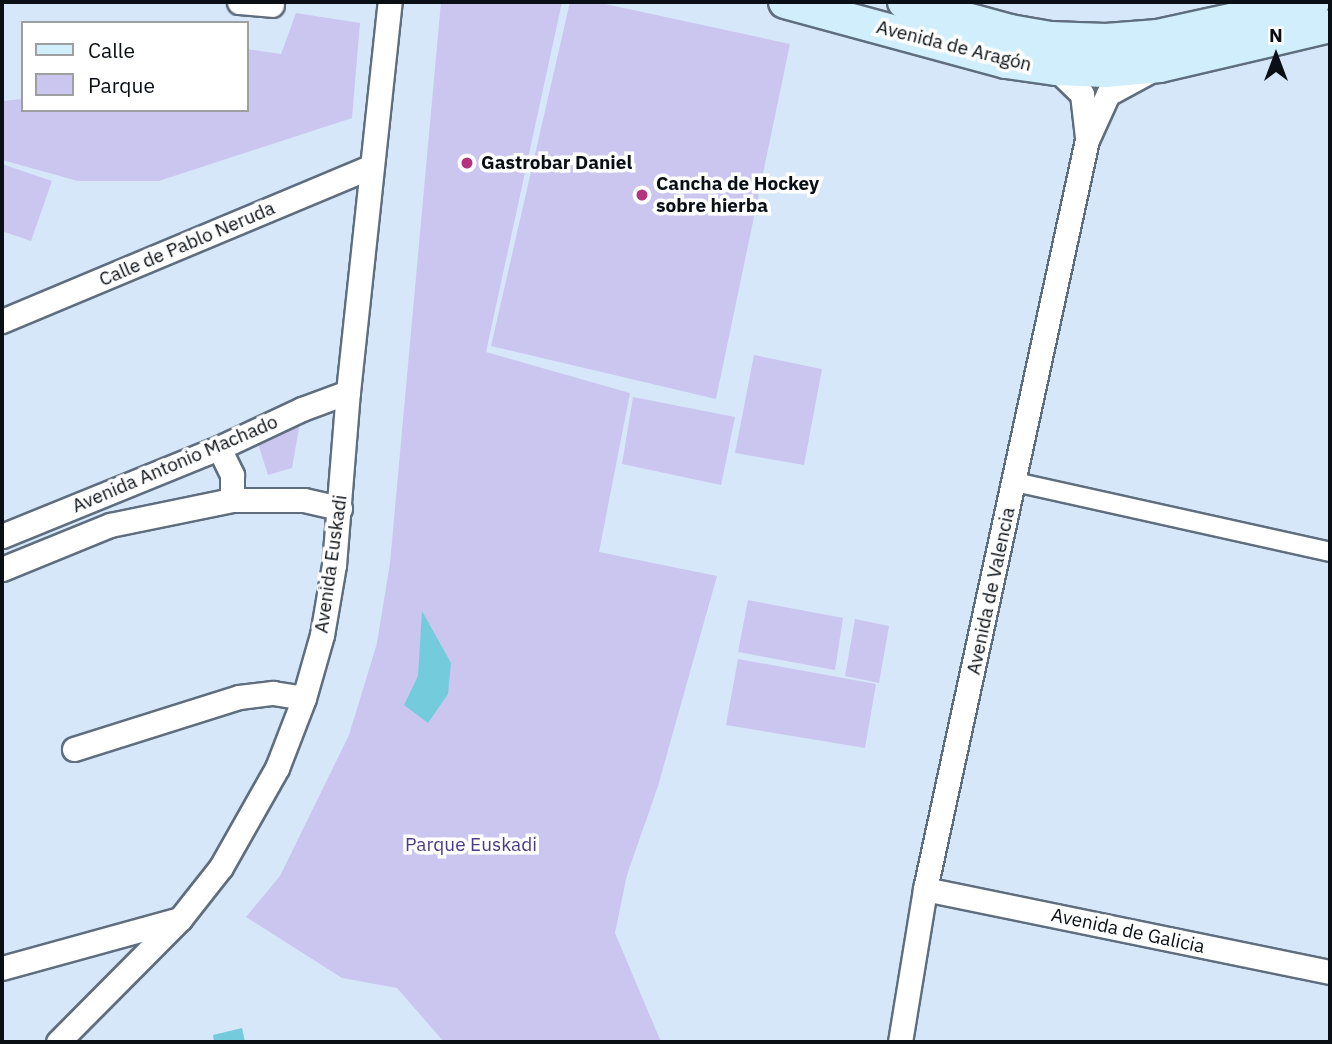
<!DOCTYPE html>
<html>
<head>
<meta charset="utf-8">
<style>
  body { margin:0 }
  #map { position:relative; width:1332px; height:1044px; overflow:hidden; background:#d6e7fa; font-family:"IBM Plex Sans",sans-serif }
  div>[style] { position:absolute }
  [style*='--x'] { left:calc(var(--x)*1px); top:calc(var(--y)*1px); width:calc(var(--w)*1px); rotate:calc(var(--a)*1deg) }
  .green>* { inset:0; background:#cbc6f0 }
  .water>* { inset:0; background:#73cbdc }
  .roads { filter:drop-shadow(2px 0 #5f6e7e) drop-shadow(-2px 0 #5f6e7e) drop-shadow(0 2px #5f6e7e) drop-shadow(0 -2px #5f6e7e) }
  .pedestrian>* { height:18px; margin:-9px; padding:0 9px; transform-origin:9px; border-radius:9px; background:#fff }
  .minor>* { height:23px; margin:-11.5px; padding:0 11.5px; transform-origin:11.5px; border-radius:11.5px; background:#fff }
  .secondary>* { height:32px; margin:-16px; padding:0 16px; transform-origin:16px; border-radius:16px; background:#d0eefc }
  .dots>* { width:19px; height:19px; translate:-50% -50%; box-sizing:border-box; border:4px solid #fff; border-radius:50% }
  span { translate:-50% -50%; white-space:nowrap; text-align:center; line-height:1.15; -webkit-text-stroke:7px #fff; paint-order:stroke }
  .street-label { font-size:19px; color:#090f15 }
  .poi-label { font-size:19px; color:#090f15; font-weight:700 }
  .left { translate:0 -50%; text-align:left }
  .park-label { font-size:19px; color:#4c3c85 }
  .frame { position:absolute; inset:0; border:4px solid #090f15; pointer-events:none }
  .legend { position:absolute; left:21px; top:21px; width:228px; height:91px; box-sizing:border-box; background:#fff; border:2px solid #9d9fa1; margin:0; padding:9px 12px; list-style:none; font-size:21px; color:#090f15 }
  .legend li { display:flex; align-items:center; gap:14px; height:35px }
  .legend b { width:35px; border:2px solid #9d9fa1 }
  .north { position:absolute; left:1241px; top:21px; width:70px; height:70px; -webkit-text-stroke:5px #fff; paint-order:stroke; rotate:0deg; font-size:19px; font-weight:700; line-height:28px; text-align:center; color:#090f15 }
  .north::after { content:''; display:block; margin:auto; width:24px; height:32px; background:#090f15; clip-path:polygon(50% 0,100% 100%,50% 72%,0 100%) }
</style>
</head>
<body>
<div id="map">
  <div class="green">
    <div style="clip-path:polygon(441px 2px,562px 2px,486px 352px,630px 393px,599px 552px,717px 576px,658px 786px,627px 875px,615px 933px,661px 1042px,444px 1042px,397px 988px,342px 978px,246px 917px,280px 876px,349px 735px,377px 643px,390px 563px)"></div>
    <div style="clip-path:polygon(570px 2px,596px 2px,790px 44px,716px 399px,491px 346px)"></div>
    <div style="clip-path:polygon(296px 13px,360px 23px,352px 118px,159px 181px,78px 181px,2px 160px,2px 101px,23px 99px,23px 110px,247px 110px,247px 49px,281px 54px)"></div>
    <div style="clip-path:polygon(2px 164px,52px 181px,31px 241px,2px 231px)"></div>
    <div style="clip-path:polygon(754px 355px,822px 369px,804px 465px,735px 453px)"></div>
    <div style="clip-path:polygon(633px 397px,735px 417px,721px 485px,622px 464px)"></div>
    <div style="clip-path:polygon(301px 417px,292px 468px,268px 475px,256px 437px)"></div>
    <div style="clip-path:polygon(748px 600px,843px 618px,835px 670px,738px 652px)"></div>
    <div style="clip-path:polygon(855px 619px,889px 626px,879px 683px,845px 676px)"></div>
    <div style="clip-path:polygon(738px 659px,876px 684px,865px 748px,726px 725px)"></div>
  </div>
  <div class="water">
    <div style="clip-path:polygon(422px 611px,451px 663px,448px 694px,428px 723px,404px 705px,418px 676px)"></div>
    <div style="clip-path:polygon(242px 1028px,245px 1042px,214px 1042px,213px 1035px)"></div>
  </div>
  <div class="roads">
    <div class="pedestrian">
      <div style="--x:1015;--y:482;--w:323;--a:12.5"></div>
    </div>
    <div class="minor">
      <div style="--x:239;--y:2;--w:33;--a:5"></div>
      <div style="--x:1056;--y:69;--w:36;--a:44"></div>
      <div style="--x:1082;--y:94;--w:43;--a:83.4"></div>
      <div style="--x:2;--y:321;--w:400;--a:-22.7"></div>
      <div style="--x:219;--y:448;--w:30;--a:64"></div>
      <div style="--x:232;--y:475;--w:25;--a:90"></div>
      <div style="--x:2;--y:536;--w:234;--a:-22.1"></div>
      <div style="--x:219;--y:448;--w:92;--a:-25.2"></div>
      <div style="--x:302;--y:409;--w:49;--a:-20.3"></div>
      <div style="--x:2;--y:569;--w:117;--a:-22.2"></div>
      <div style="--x:110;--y:525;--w:125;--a:-11.6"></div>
      <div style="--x:232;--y:500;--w:72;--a:0"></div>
      <div style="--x:304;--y:500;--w:37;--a:13"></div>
      <div style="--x:74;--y:749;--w:173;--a:-17.5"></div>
      <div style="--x:239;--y:697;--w:34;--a:-7"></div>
      <div style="--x:273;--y:693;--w:31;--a:9"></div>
      <div style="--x:925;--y:889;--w:413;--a:11.6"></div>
      <div style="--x:2;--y:968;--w:185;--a:-15.4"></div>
      <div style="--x:58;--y:1042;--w:173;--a:-45.2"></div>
      <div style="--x:180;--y:919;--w:66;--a:-51.7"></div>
      <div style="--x:221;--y:867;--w:114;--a:-60.5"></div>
      <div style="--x:277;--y:768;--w:75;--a:-68.9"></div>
      <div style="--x:304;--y:698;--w:66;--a:-74.1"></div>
      <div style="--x:322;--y:635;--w:71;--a:-80.3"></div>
      <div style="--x:334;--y:565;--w:174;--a:-85.4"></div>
      <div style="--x:348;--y:392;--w:392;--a:-83.9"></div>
      <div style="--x:900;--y:1042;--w:155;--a:-80.7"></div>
      <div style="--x:925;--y:889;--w:766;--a:-77.8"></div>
      <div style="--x:1087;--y:140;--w:51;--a:-65.5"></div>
      <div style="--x:1108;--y:94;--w:50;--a:-28.6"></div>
    </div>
    <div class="secondary">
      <div style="--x:785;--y:2;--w:229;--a:15.2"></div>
      <div style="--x:1006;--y:62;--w:50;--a:8"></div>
      <div style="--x:1056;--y:69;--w:49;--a:2.3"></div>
      <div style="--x:1105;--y:71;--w:55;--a:-5.2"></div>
      <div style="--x:1160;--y:66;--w:175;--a:-13.2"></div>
      <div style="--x:904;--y:2;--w:110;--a:15.3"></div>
      <div style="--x:1010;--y:31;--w:41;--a:9.9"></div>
      <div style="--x:1050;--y:38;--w:56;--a:2"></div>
      <div style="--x:1106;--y:40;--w:52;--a:-4.4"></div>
      <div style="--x:1158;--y:36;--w:159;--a:-12.4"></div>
    </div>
  </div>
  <div class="dots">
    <div style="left:467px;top:163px;background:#b4337d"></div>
    <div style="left:642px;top:195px;background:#b4337d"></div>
  </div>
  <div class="street-label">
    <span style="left:954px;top:46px;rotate:14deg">Avenida de Aragón</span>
    <span style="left:187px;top:244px;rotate:-23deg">Calle de Pablo Neruda</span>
    <span style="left:175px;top:464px;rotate:-23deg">Avenida Antonio Machado</span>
    <span style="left:331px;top:564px;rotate:-82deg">Avenida Euskadi</span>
    <span style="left:991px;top:591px;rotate:-78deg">Avenida de Valencia</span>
    <span style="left:1128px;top:931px;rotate:12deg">Avenida de Galicia</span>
  </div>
  <div class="poi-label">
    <span class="left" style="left:481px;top:163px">Gastrobar Daniel</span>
    <span class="left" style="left:656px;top:195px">Cancha de Hockey<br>sobre hierba</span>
  </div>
  <div class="park-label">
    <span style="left:471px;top:845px">Parque Euskadi</span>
  </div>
  <div class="frame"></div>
  <ul class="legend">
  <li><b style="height:9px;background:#d0eefc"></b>Calle</li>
  <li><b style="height:19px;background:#cbc6f0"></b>Parque</li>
  </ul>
  <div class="north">N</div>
</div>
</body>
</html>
